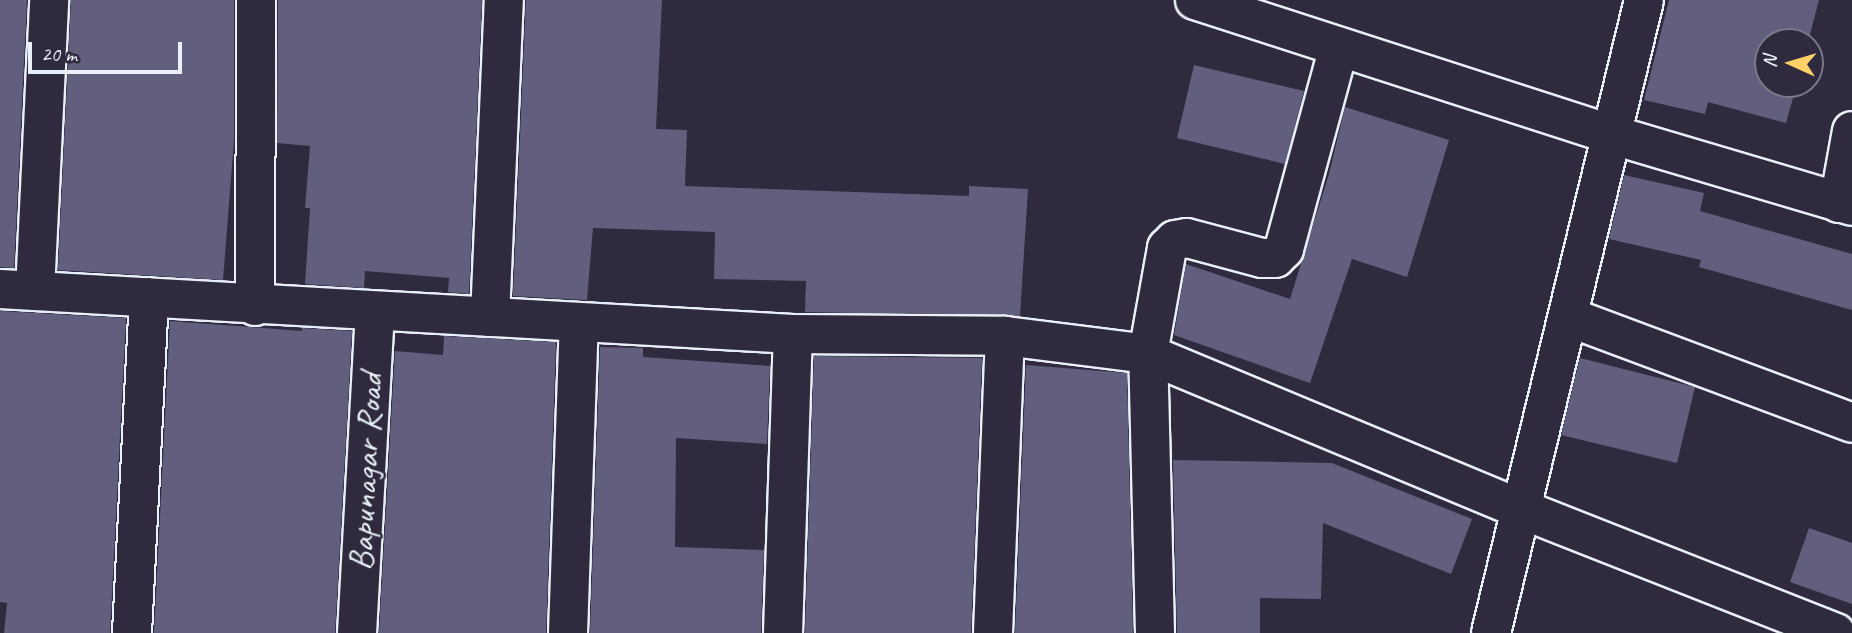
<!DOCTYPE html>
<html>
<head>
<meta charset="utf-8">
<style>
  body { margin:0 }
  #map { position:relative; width:1852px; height:633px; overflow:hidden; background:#2f2a3d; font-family:Caveat,sans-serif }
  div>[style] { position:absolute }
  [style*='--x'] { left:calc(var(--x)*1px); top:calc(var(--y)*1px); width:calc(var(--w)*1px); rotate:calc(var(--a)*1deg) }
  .building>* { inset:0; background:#615f7d }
  .roads { filter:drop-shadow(2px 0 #e8f1f8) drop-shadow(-2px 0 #e8f1f8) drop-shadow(0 2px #e8f1f8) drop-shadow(0 -2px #e8f1f8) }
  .minor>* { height:38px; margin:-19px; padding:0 19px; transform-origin:19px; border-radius:19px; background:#2f2a3d }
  span { translate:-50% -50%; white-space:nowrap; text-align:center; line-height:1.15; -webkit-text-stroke:5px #2f2a3d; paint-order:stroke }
  .street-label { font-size:35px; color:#e8f1f8 }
  .north { position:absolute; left:1754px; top:28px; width:70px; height:70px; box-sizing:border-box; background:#2f2a3d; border:2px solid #797a88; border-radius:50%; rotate:274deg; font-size:19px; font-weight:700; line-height:28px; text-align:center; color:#e8f1f8 }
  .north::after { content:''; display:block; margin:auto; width:24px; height:32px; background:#ffd166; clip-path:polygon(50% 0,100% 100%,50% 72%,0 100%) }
  .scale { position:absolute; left:28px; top:42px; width:154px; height:32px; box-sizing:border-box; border:4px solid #e8f1f8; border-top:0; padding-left:9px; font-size:21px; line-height:24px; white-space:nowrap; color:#e8f1f8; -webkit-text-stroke:5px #2f2a3d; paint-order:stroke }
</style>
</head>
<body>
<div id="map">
  <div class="building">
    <div style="clip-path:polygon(0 0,27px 0,14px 268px,0 267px)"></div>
    <div style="clip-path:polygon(71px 0,234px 0,234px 140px,223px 280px,58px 270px)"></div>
    <div style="clip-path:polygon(278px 0,482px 0,469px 294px,448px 292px,449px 278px,365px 271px,364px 288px,305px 284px,310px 208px,305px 208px,310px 146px,277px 143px)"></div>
    <div style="clip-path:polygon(526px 0,662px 0,656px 129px,687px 130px,685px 186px,969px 196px,969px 186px,1028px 189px,1020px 316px,805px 312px,806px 281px,714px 279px,715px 232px,593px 228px,587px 300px,513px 296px)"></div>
    <div style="clip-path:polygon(1669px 0,1819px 0,1808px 42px,1768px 42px,1768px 84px,1797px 84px,1786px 123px,1708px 102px,1705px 114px,1644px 100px)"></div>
    <div style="clip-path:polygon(1194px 65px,1304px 91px,1285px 164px,1177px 138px)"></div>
    <div style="clip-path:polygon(1345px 107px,1449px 140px,1407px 277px,1352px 259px,1310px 383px,1174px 335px,1186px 264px,1290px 299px,1329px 174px)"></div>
    <div style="clip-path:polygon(1624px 175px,1704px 193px,1700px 211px,1852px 254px,1852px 310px,1699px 267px,1701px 260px,1609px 239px)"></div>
    <div style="clip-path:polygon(0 311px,126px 318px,110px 633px,4px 633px,7px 603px,0 602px)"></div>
    <div style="clip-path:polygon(170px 321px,302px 331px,302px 328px,352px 331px,335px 633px,154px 633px)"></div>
    <div style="clip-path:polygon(444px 336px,556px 342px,546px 633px,379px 633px,395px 351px,443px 355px)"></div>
    <div style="clip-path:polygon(600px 347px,643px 348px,643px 357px,770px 366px,767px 444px,676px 438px,675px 547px,764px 550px,761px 633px,590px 633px)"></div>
    <div style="clip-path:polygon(814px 356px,982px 358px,971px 633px,805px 633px)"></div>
    <div style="clip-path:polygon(1580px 358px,1695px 387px,1677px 463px,1561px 435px)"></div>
    <div style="clip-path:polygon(1026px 365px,1127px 373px,1133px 633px,1015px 633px)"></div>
    <div style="clip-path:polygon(1173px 460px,1332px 463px,1472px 519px,1451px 574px,1323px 523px,1321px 599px,1260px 598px,1260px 633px,1177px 633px)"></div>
    <div style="clip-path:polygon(1809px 528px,1852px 543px,1852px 604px,1790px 582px)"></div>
  </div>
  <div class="roads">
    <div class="minor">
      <div style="--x:1195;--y:0;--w:439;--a:17.9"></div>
      <div style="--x:1613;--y:135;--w:249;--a:16.5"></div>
      <div style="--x:1839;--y:203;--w:73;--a:-79.8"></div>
      <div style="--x:0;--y:289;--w:794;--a:3.25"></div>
      <div style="--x:793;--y:334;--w:212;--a:0.5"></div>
      <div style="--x:1005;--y:336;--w:144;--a:7.2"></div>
      <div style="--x:1148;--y:354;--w:404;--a:22.6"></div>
      <div style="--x:1521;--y:509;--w:338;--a:21.5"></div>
      <div style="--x:35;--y:291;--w:291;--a:-87.2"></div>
      <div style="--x:255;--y:306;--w:306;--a:-89.8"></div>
      <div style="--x:490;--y:317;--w:317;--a:-87.5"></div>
      <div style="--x:1569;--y:317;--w:302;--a:20.5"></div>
      <div style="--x:132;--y:633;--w:336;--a:-87.1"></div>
      <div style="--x:357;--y:633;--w:322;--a:-86.8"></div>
      <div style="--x:568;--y:633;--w:309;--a:-88"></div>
      <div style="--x:783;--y:633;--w:299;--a:-88.1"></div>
      <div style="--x:993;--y:633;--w:297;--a:-87.7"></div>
      <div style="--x:1155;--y:633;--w:279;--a:-91.4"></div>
      <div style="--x:1148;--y:354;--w:108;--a:-79.8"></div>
      <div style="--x:1167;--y:248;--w:11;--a:-45"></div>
      <div style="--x:1175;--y:240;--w:12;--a:-9"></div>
      <div style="--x:1187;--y:238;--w:78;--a:14.9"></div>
      <div style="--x:1262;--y:258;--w:13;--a:0"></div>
      <div style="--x:1275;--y:258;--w:13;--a:-45"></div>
      <div style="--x:1284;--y:249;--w:209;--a:-74.8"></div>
      <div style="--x:1491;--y:633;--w:651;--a:-76.41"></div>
    </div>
  </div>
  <div class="street-label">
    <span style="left:366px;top:472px;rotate:-87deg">Bapunagar Road</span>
  </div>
  <div class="north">N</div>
  <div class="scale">20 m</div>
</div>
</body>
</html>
